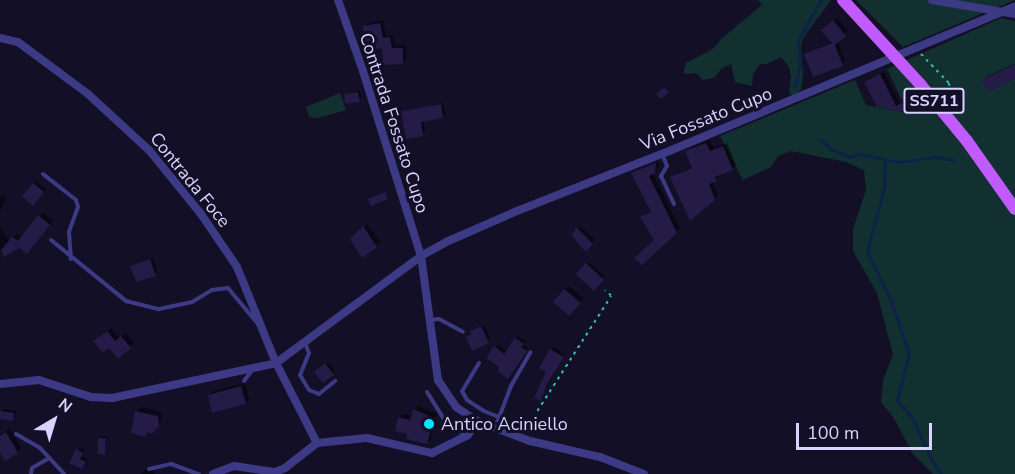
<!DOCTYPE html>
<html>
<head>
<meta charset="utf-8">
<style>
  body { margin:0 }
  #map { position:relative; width:1015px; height:474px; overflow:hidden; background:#130f26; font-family:"Nunito Sans",sans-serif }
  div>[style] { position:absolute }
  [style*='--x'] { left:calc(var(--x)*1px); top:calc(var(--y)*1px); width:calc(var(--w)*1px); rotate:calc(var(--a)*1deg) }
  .green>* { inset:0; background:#12302f }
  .shadow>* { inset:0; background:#0007 }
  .stream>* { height:3px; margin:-1.5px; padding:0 1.5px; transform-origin:1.5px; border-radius:1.5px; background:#0c2248 }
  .building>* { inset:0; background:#241b47 }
  .path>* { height:1.5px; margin-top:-0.75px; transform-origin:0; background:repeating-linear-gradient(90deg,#2fb8b0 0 3px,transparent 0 7.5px) }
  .service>* { height:4px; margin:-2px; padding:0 2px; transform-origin:2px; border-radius:2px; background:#3d3a85 }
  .minor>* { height:8px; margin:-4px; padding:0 4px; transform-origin:4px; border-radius:4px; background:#3d3a85 }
  .primary-bridge>* { height:12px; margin:-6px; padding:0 6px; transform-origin:6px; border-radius:6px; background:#c25bff }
  .dots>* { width:16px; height:16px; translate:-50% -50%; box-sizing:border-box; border:3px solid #130f26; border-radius:50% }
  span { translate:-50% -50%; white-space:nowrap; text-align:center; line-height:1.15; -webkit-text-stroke:6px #130f26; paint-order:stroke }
  .shield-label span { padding:2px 4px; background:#130f26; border:2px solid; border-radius:4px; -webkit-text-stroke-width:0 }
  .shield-label { font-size:16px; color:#d9d4ff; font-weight:700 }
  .street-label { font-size:18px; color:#d9d4ff }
  .poi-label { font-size:18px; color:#d9d4ff }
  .left { translate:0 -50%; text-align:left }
  .north { position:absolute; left:24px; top:390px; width:60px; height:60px; -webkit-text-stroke:4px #130f26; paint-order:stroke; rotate:38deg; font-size:16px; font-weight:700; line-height:24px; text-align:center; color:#d9d4ff }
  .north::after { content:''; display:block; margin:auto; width:21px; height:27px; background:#d9d4ff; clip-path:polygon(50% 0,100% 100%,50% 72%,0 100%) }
  .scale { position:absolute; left:796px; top:423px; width:136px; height:27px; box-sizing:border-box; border:3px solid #d9d4ff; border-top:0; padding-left:8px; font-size:18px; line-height:21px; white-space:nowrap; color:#d9d4ff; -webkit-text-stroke:4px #130f26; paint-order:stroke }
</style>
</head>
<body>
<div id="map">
  <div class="green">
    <div style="clip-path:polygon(758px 0,831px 0,803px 38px,801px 48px,803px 73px,801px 90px,793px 96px,789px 93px,791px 77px,789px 67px,781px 57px,767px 64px,760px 64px,753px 74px,752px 86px,735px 82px,731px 64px,721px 69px,714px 78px,703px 80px,696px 73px,683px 74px,686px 63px,713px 49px,721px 39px,762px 5px)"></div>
    <div style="clip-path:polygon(856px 0,1015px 0,903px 47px)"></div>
    <div style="clip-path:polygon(1001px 18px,1015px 21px,1015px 474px,933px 474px,913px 454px,893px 417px,881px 402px,883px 380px,893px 355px,877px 293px,853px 251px,853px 229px,866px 190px,864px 170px,846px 162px,791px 151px,778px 156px,771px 167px,743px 180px,720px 136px,855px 80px,866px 105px,908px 113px,887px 69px)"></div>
    <div style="clip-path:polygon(340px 93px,346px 110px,318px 118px,309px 117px,306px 107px)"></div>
  </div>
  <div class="shadow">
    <div style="clip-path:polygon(837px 18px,848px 31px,838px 41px,845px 61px,842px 64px,806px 54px,833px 41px,823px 30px)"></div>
    <div style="clip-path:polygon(383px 20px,386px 36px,393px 35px,395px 45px,406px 45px,406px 59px,403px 63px,373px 39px,364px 26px,368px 23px)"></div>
    <div style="clip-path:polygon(1015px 63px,1015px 78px,984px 80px,988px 76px)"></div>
    <div style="clip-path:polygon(884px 72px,900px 104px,907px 100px,911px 109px,908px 112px,878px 106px,866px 82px)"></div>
    <div style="clip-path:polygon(360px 90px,361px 98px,359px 100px,346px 94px)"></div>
    <div style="clip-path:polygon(443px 103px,445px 115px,423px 120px,425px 132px,422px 135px,402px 112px)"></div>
    <div style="clip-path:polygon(710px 140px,714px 148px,727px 143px,736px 165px,712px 181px,718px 195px,714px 199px,671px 177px,693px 166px,687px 152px,691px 148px)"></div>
    <div style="clip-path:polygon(659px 161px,659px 168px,652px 172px,680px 228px,642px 263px,656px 240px,642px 217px,652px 211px,633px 174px)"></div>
    <div style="clip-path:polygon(36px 181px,46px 189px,33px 204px,24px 196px)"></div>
    <div style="clip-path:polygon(0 196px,6px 198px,0 212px)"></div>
    <div style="clip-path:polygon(43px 213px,53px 221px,31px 248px,19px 246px,5px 255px,0 249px,0 227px,10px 242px,17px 234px,22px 238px)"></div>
    <div style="clip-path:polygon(367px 224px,380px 242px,376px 246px,351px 239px)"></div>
    <div style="clip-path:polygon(581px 227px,595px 240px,586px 249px,573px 235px)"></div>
    <div style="clip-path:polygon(153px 258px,157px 272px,155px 274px,132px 266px)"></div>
    <div style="clip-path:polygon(589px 262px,605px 277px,594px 289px,578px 274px)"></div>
    <div style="clip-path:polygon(569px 286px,584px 298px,573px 310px,555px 302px)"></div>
    <div style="clip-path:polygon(484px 325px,490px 339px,488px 342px,472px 331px)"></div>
    <div style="clip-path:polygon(111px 328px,120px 338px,126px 333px,134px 343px,130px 347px,99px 337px)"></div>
    <div style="clip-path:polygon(518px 336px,525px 341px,523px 344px,528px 348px,510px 374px,495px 347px,498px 345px,507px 352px)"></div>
    <div style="clip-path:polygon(554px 347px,565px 354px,540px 399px,548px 372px,541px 367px)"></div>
    <div style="clip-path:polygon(328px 362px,335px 371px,333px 374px,318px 369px)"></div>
    <div style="clip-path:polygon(245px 383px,249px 399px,245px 403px,209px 395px,213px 391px)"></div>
    <div style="clip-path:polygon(418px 406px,437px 414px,431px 439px,427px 443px,409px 432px,399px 418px,403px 414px,413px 416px)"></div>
    <div style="clip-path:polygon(141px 407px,161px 412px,162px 420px,145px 435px,137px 411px)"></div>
    <div style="clip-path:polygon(4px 409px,16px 411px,15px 417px,13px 420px,1px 412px)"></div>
    <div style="clip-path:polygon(10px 429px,21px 448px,17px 452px,0 449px,0 435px)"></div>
    <div style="clip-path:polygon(102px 436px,107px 436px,105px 453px,99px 439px)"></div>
    <div style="clip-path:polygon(80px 448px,85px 450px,82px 456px,88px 459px,82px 468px,77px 450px)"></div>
    <div style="clip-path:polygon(146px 469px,155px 471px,155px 474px,141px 474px)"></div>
  </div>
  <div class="stream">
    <div style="--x:795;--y:87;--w:23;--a:-77"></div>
    <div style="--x:800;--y:65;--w:25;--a:-95"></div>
    <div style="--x:798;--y:40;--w:46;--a:-60.1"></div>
    <div style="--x:820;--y:139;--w:15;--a:42"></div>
    <div style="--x:831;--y:149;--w:22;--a:22"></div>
    <div style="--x:851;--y:157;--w:8;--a:-23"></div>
    <div style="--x:858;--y:154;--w:42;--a:11"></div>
    <div style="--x:899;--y:162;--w:36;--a:-8"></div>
    <div style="--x:935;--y:157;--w:19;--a:9"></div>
    <div style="--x:885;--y:161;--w:26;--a:92"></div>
    <div style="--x:884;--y:187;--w:67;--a:104.7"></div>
    <div style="--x:867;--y:252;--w:57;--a:63.9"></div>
    <div style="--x:892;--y:303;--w:54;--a:71.6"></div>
    <div style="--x:909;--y:354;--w:48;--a:104.6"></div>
    <div style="--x:897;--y:400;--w:25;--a:50"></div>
    <div style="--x:913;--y:419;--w:42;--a:65.9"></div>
    <div style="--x:930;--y:457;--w:20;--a:57"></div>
  </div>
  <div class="building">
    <div style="clip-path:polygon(833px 20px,846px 36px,835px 45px,843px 66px,813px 77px,804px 54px,832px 43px,821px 30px)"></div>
    <div style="clip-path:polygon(380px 23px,383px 38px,390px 37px,392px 48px,403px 48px,403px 64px,383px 65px,382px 48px,374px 50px,372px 41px,365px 42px,363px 26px)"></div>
    <div style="clip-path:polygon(1015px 64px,1015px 79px,988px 92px,982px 80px)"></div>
    <div style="clip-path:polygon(880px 74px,896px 106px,903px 102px,909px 113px,877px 107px,864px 82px)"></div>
    <div style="clip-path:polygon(665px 87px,669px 92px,661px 99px,656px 94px)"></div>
    <div style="clip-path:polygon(358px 92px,360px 102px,345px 104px,344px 94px)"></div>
    <div style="clip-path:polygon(441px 104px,443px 118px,421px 122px,423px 136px,406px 139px,401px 111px)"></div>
    <div style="clip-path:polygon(706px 143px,710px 151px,723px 146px,733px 170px,715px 177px,717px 181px,709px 184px,715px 200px,690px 221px,670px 177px,692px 168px,685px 151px)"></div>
    <div style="clip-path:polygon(656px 163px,655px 173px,649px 176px,677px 233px,642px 265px,634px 258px,654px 240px,640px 217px,651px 212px,631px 173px)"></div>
    <div style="clip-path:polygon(33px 183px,44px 192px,33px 206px,22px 196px)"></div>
    <div style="clip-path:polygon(385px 192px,388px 199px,371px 206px,368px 199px)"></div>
    <div style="clip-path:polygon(38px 215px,50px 225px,27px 254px,19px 248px,4px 257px,1px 250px,12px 237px,18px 241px)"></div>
    <div style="clip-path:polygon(363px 226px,377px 247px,362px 258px,350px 239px)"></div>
    <div style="clip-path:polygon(577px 228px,593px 244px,586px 252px,571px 235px)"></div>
    <div style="clip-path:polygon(150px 259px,156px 276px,136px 282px,130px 266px)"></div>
    <div style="clip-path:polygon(586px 263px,604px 280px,594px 291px,576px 274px)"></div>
    <div style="clip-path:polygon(564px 289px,581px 303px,569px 316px,553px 302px)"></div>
    <div style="clip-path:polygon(481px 326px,489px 343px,472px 351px,466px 337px,471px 334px,470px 331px)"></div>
    <div style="clip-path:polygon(107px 331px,115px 341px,121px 336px,131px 348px,118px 359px,109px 348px,103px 353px,93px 341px)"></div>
    <div style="clip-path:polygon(515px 338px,524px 344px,521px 347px,527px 351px,508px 379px,498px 372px,499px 367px,486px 358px,494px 346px,504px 354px)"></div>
    <div style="clip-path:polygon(550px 349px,564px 357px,546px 386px,541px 401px,534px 398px,546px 372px,539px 368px)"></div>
    <div style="clip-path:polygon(325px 363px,334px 375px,323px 383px,314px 372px)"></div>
    <div style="clip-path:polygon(241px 386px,246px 404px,212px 413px,208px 395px)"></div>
    <div style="clip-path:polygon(413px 409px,434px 418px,427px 444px,406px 439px,407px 434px,395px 431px,398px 417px,410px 420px)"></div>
    <div style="clip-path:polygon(0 411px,14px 413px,13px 421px,0 419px)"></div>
    <div style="clip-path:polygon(135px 411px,158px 416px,159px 426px,152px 434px,147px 433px,145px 437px,131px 433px)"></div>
    <div style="clip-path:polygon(6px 432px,18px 453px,5px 461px,0 452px,0 436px)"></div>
    <div style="clip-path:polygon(98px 438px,106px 438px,105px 455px,98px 454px)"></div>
    <div style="clip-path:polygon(76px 449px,83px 453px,80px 459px,86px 462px,82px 469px,69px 463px)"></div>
  </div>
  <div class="path">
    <div style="--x:921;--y:54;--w:40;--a:46"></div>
    <div style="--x:949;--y:83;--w:32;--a:74"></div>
    <div style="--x:525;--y:430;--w:159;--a:-57.3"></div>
    <div style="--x:611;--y:296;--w:8;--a:-140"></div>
  </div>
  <div class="service">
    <div style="--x:662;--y:154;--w:13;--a:67"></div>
    <div style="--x:667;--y:166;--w:12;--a:121"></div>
    <div style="--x:661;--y:176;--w:31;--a:65"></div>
    <div style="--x:43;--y:174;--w:42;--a:38.2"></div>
    <div style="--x:76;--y:200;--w:7;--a:74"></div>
    <div style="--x:78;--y:207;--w:27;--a:110"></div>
    <div style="--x:69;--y:232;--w:27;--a:86"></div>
    <div style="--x:51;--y:240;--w:97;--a:39.1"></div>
    <div style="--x:126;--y:301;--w:34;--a:14"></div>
    <div style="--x:159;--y:309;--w:34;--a:-12"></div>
    <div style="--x:192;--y:302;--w:23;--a:-31"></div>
    <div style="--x:212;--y:290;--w:16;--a:-7"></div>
    <div style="--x:228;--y:288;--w:47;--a:50.2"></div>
    <div style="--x:430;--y:320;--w:9;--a:-6"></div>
    <div style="--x:439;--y:319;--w:27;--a:28"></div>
    <div style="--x:305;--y:343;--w:11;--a:68"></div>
    <div style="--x:309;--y:353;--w:24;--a:112"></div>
    <div style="--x:300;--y:375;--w:17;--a:59"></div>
    <div style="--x:309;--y:390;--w:11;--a:22"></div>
    <div style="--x:319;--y:394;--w:21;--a:-39"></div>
    <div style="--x:479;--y:363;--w:33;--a:121"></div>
    <div style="--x:462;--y:391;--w:10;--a:61"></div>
    <div style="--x:467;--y:400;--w:20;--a:33"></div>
    <div style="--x:484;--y:411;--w:16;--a:22"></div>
    <div style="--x:244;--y:381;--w:15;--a:-53"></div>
    <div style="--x:427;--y:392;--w:39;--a:58"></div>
    <div style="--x:448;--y:425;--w:21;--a:28"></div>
    <div style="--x:495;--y:428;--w:45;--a:-69.1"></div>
    <div style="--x:511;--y:386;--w:39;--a:-60"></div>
    <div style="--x:16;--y:434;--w:28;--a:30"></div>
    <div style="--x:40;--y:448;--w:35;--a:47"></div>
    <div style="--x:149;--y:469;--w:23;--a:-13"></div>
    <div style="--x:171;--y:464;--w:30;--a:20"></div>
    <div style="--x:31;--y:474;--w:6;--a:-81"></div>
    <div style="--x:32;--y:468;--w:20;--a:-30"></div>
  </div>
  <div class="minor">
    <div style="--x:338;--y:0;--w:75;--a:70.6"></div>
    <div style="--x:363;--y:71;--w:194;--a:72.6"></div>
    <div style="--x:421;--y:256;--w:125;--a:82.2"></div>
    <div style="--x:438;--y:380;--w:32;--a:56"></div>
    <div style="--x:456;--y:407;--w:25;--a:34"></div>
    <div style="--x:477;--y:421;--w:57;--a:20.7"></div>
    <div style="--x:530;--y:441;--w:72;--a:12.9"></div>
    <div style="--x:600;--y:457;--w:47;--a:21.1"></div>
    <div style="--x:932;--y:0;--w:84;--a:9.6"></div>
    <div style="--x:0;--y:38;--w:18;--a:13"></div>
    <div style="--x:18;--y:42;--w:87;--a:36.6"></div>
    <div style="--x:88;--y:94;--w:83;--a:42.6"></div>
    <div style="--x:149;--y:150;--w:82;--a:50.9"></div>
    <div style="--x:201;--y:214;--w:64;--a:55.8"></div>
    <div style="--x:237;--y:267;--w:104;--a:67.9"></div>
    <div style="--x:276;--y:363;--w:90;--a:62.9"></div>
    <div style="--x:0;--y:384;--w:39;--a:-6"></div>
    <div style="--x:39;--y:380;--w:55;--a:18.1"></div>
    <div style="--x:91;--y:397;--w:21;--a:3"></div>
    <div style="--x:112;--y:398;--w:168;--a:-12"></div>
    <div style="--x:276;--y:363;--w:180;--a:-36.4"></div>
    <div style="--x:421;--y:256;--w:29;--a:-29"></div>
    <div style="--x:446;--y:242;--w:77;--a:-23.6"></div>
    <div style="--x:517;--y:211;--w:156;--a:-21.5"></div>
    <div style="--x:662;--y:154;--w:383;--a:-22.7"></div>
    <div style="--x:213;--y:474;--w:22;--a:-21"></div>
    <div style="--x:234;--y:466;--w:41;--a:8.3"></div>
    <div style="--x:275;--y:472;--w:11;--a:-22"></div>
    <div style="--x:285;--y:468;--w:41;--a:-38"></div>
    <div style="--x:317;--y:443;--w:50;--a:-5.7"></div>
    <div style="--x:367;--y:438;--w:67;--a:13"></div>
    <div style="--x:432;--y:453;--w:40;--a:-26.6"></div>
    <div style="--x:468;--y:435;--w:17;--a:-57"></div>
  </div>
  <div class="primary-bridge">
    <div style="--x:843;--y:0;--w:114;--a:47.5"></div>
    <div style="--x:920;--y:84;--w:74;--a:50.5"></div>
    <div style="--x:967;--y:141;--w:83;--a:54.8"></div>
  </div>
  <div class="dots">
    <div style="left:429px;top:424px;background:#00e5ff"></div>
  </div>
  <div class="shield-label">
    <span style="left:934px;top:101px">SS711</span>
  </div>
  <div class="street-label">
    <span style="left:706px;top:119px;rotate:-22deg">Via Fossato Cupo</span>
    <span style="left:394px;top:123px;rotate:72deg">Contrada Fossato Cupo</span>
    <span style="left:190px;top:180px;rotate:51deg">Contrada Foce</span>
  </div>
  <div class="poi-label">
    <span class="left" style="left:441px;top:424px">Antico Aciniello</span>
  </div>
  <div class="north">N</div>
  <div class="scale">100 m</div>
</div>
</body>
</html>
